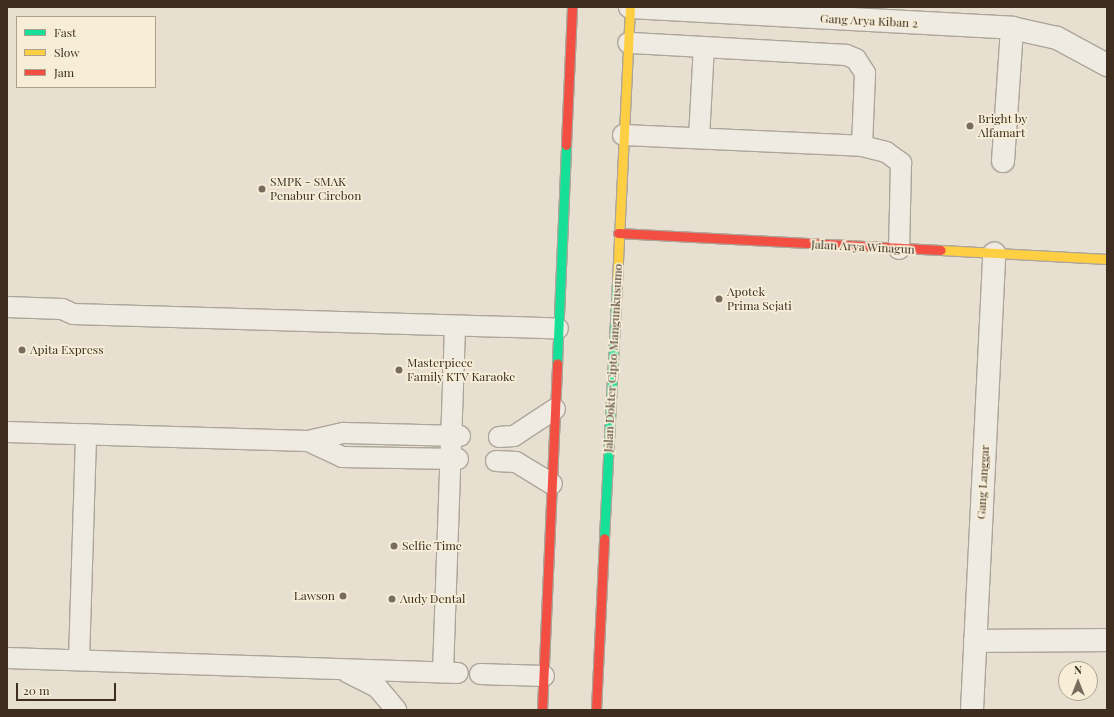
<!DOCTYPE html>
<html>
<head>
<meta charset="utf-8">
<style>
  body { margin:0 }
  #map { position:relative; width:1114px; height:717px; overflow:hidden; background:#e7e0d1; font-family:"Playfair Display",serif }
  div>[style] { position:absolute }
  [style*='--x'] { left:calc(var(--x)*1px); top:calc(var(--y)*1px); width:calc(var(--w)*1px); rotate:calc(var(--a)*1deg) }
  .roads { filter:drop-shadow(1px 0 #ada599) drop-shadow(-1px 0 #ada599) drop-shadow(0 1px #ada599) drop-shadow(0 -1px #ada599) }
  .lane>* { height:20px; margin:-10px; padding:0 10px; transform-origin:10px; border-radius:10px; background:#efebe3 }
  .street>* { height:22px; margin:-11px; padding:0 11px; transform-origin:11px; border-radius:11px; background:#efebe3 }
  .fast>* { height:9px; margin:-4.5px; padding:0 4.5px; transform-origin:4.5px; border-radius:4.5px; background:#16e098 }
  .slow>* { height:9px; margin:-4.5px; padding:0 4.5px; transform-origin:4.5px; border-radius:4.5px; background:#ffcf43 }
  .jam>* { height:9px; margin:-4.5px; padding:0 4.5px; transform-origin:4.5px; border-radius:4.5px; background:#f24e42 }
  .dots>* { width:11px; height:11px; translate:-50% -50%; box-sizing:border-box; border:2px solid #f7eed8; border-radius:50% }
  span { translate:-50% -50%; white-space:nowrap; text-align:center; line-height:1.15; -webkit-text-stroke:3.5px #f7eed8; paint-order:stroke }
  .street-label { font-size:12px; color:#3d2e20 }
  .poi-label { font-size:12px; color:#3d2e20 }
  .left { translate:0 -50%; text-align:left }
  .right { translate:-100% -50%; text-align:right }
  .frame { position:absolute; inset:0; border:8px solid #3d2e20; pointer-events:none }
  .legend { position:absolute; left:16px; top:16px; width:140px; height:72px; box-sizing:border-box; background:#f7eed8; border:1px solid #ada18e; margin:0; padding:5px 7px; list-style:none; font-size:12px; color:#3d2e20 }
  .legend li { display:flex; align-items:center; gap:8px; height:20px }
  .legend b { width:20px; border:1px solid #ada18e }
  .north { position:absolute; left:1058px; top:661px; width:40px; height:40px; box-sizing:border-box; background:#f7eed8; border:1px solid #ada18e; border-radius:50%; rotate:0deg; font-size:11px; font-weight:700; line-height:16px; text-align:center; color:#3d2e20 }
  .north::after { content:''; display:block; margin:auto; width:14px; height:18px; background:#786c5e; clip-path:polygon(50% 0,100% 100%,50% 72%,0 100%) }
  .scale { position:absolute; left:16px; top:683px; width:100px; height:18px; box-sizing:border-box; border:2px solid #3d2e20; border-top:0; padding-left:5px; font-size:12px; line-height:14px; white-space:nowrap; color:#3d2e20; -webkit-text-stroke:3px #f7eed8; paint-order:stroke }
</style>
</head>
<body>
<div id="map">
  <div class="roads">
    <div class="lane">
      <div style="--x:623;--y:135;--w:239;--a:2.6"></div>
      <div style="--x:862;--y:146;--w:73;--a:-87.6"></div>
      <div style="--x:865;--y:73;--w:17;--a:-123"></div>
      <div style="--x:856;--y:59;--w:11;--a:-158"></div>
      <div style="--x:846;--y:55;--w:218;--a:-176.8"></div>
      <div style="--x:699;--y:138;--w:91;--a:-86.9"></div>
      <div style="--x:862;--y:146;--w:25;--a:14"></div>
      <div style="--x:886;--y:152;--w:19;--a:36"></div>
      <div style="--x:901;--y:163;--w:86;--a:91.3"></div>
      <div style="--x:7;--y:307;--w:55;--a:2.1"></div>
      <div style="--x:62;--y:309;--w:12;--a:24"></div>
      <div style="--x:73;--y:314;--w:485;--a:1.7"></div>
      <div style="--x:7;--y:432;--w:301;--a:1.7"></div>
      <div style="--x:308;--y:441;--w:37;--a:-13"></div>
      <div style="--x:344;--y:433;--w:116;--a:1.5"></div>
      <div style="--x:499;--y:437;--w:15;--a:-4"></div>
      <div style="--x:514;--y:436;--w:49;--a:-33.4"></div>
      <div style="--x:308;--y:441;--w:38;--a:25"></div>
      <div style="--x:342;--y:457;--w:116;--a:1"></div>
      <div style="--x:496;--y:461;--w:20;--a:3"></div>
      <div style="--x:516;--y:462;--w:42;--a:31.4"></div>
      <div style="--x:7;--y:658;--w:451;--a:1.9"></div>
      <div style="--x:79;--y:660;--w:226;--a:-88.2"></div>
      <div style="--x:347;--y:672;--w:34;--a:27"></div>
      <div style="--x:377;--y:687;--w:30;--a:50"></div>
      <div style="--x:443;--y:672;--w:337;--a:-88"></div>
      <div style="--x:480;--y:674;--w:64;--a:1.8"></div>
    </div>
    <div class="street">
      <div style="--x:630;--y:7;--w:383;--a:3.1"></div>
      <div style="--x:1012;--y:28;--w:46;--a:12.5"></div>
      <div style="--x:1057;--y:38;--w:57;--a:28.4"></div>
      <div style="--x:1003;--y:161;--w:133;--a:-86.1"></div>
      <div style="--x:975;--y:641;--w:132;--a:-0.4"></div>
      <div style="--x:972;--y:710;--w:457;--a:-87.2"></div>
    </div>
    <div class="fast">
      <div style="--x:557;--y:363;--w:218;--a:-87.6"></div>
      <div style="--x:604;--y:538;--w:256;--a:-87.1"></div>
    </div>
    <div class="slow">
      <div style="--x:941;--y:250;--w:166;--a:3.1"></div>
      <div style="--x:617;--y:282;--w:275;--a:-87.3"></div>
    </div>
    <div class="jam">
      <div style="--x:566;--y:145;--w:138;--a:-87.5"></div>
      <div style="--x:618;--y:233;--w:323;--a:3"></div>
      <div style="--x:542;--y:710;--w:347;--a:-87.5"></div>
      <div style="--x:596;--y:710;--w:172;--a:-87.3"></div>
    </div>
  </div>
  <div class="dots">
    <div style="left:970px;top:126px;background:#786c5e"></div>
    <div style="left:262px;top:189px;background:#786c5e"></div>
    <div style="left:719px;top:299px;background:#786c5e"></div>
    <div style="left:22px;top:350px;background:#786c5e"></div>
    <div style="left:399px;top:370px;background:#786c5e"></div>
    <div style="left:394px;top:546px;background:#786c5e"></div>
    <div style="left:343px;top:596px;background:#786c5e"></div>
    <div style="left:392px;top:599px;background:#786c5e"></div>
  </div>
  <div class="street-label">
    <span style="left:869px;top:21px;rotate:3deg">Gang Arya Kiban 2</span>
    <span style="left:863px;top:247px;rotate:3deg">Jalan Arya Winagun</span>
    <span style="left:613px;top:358px;rotate:-87deg">Jalan Dokter Cipto Mangunkusumo</span>
    <span style="left:983px;top:482px;rotate:-87deg">Gang Langgar</span>
  </div>
  <div class="poi-label">
    <span class="left" style="left:978px;top:126px">Bright by<br>Alfamart</span>
    <span class="left" style="left:270px;top:189px">SMPK - SMAK<br>Penabur Cirebon</span>
    <span class="left" style="left:727px;top:299px">Apotek<br>Prima Sejati</span>
    <span class="left" style="left:30px;top:350px">Apita Express</span>
    <span class="left" style="left:407px;top:370px">Masterpiece<br>Family KTV Karaoke</span>
    <span class="left" style="left:402px;top:546px">Selfie Time</span>
    <span class="right" style="left:335px;top:596px">Lawson</span>
    <span class="left" style="left:400px;top:599px">Audy Dental</span>
  </div>
  <div class="frame"></div>
  <ul class="legend">
  <li><b style="height:5px;background:#16e098"></b>Fast</li>
  <li><b style="height:5px;background:#ffcf43"></b>Slow</li>
  <li><b style="height:5px;background:#f24e42"></b>Jam</li>
  </ul>
  <div class="north">N</div>
  <div class="scale">20 m</div>
</div>
</body>
</html>
